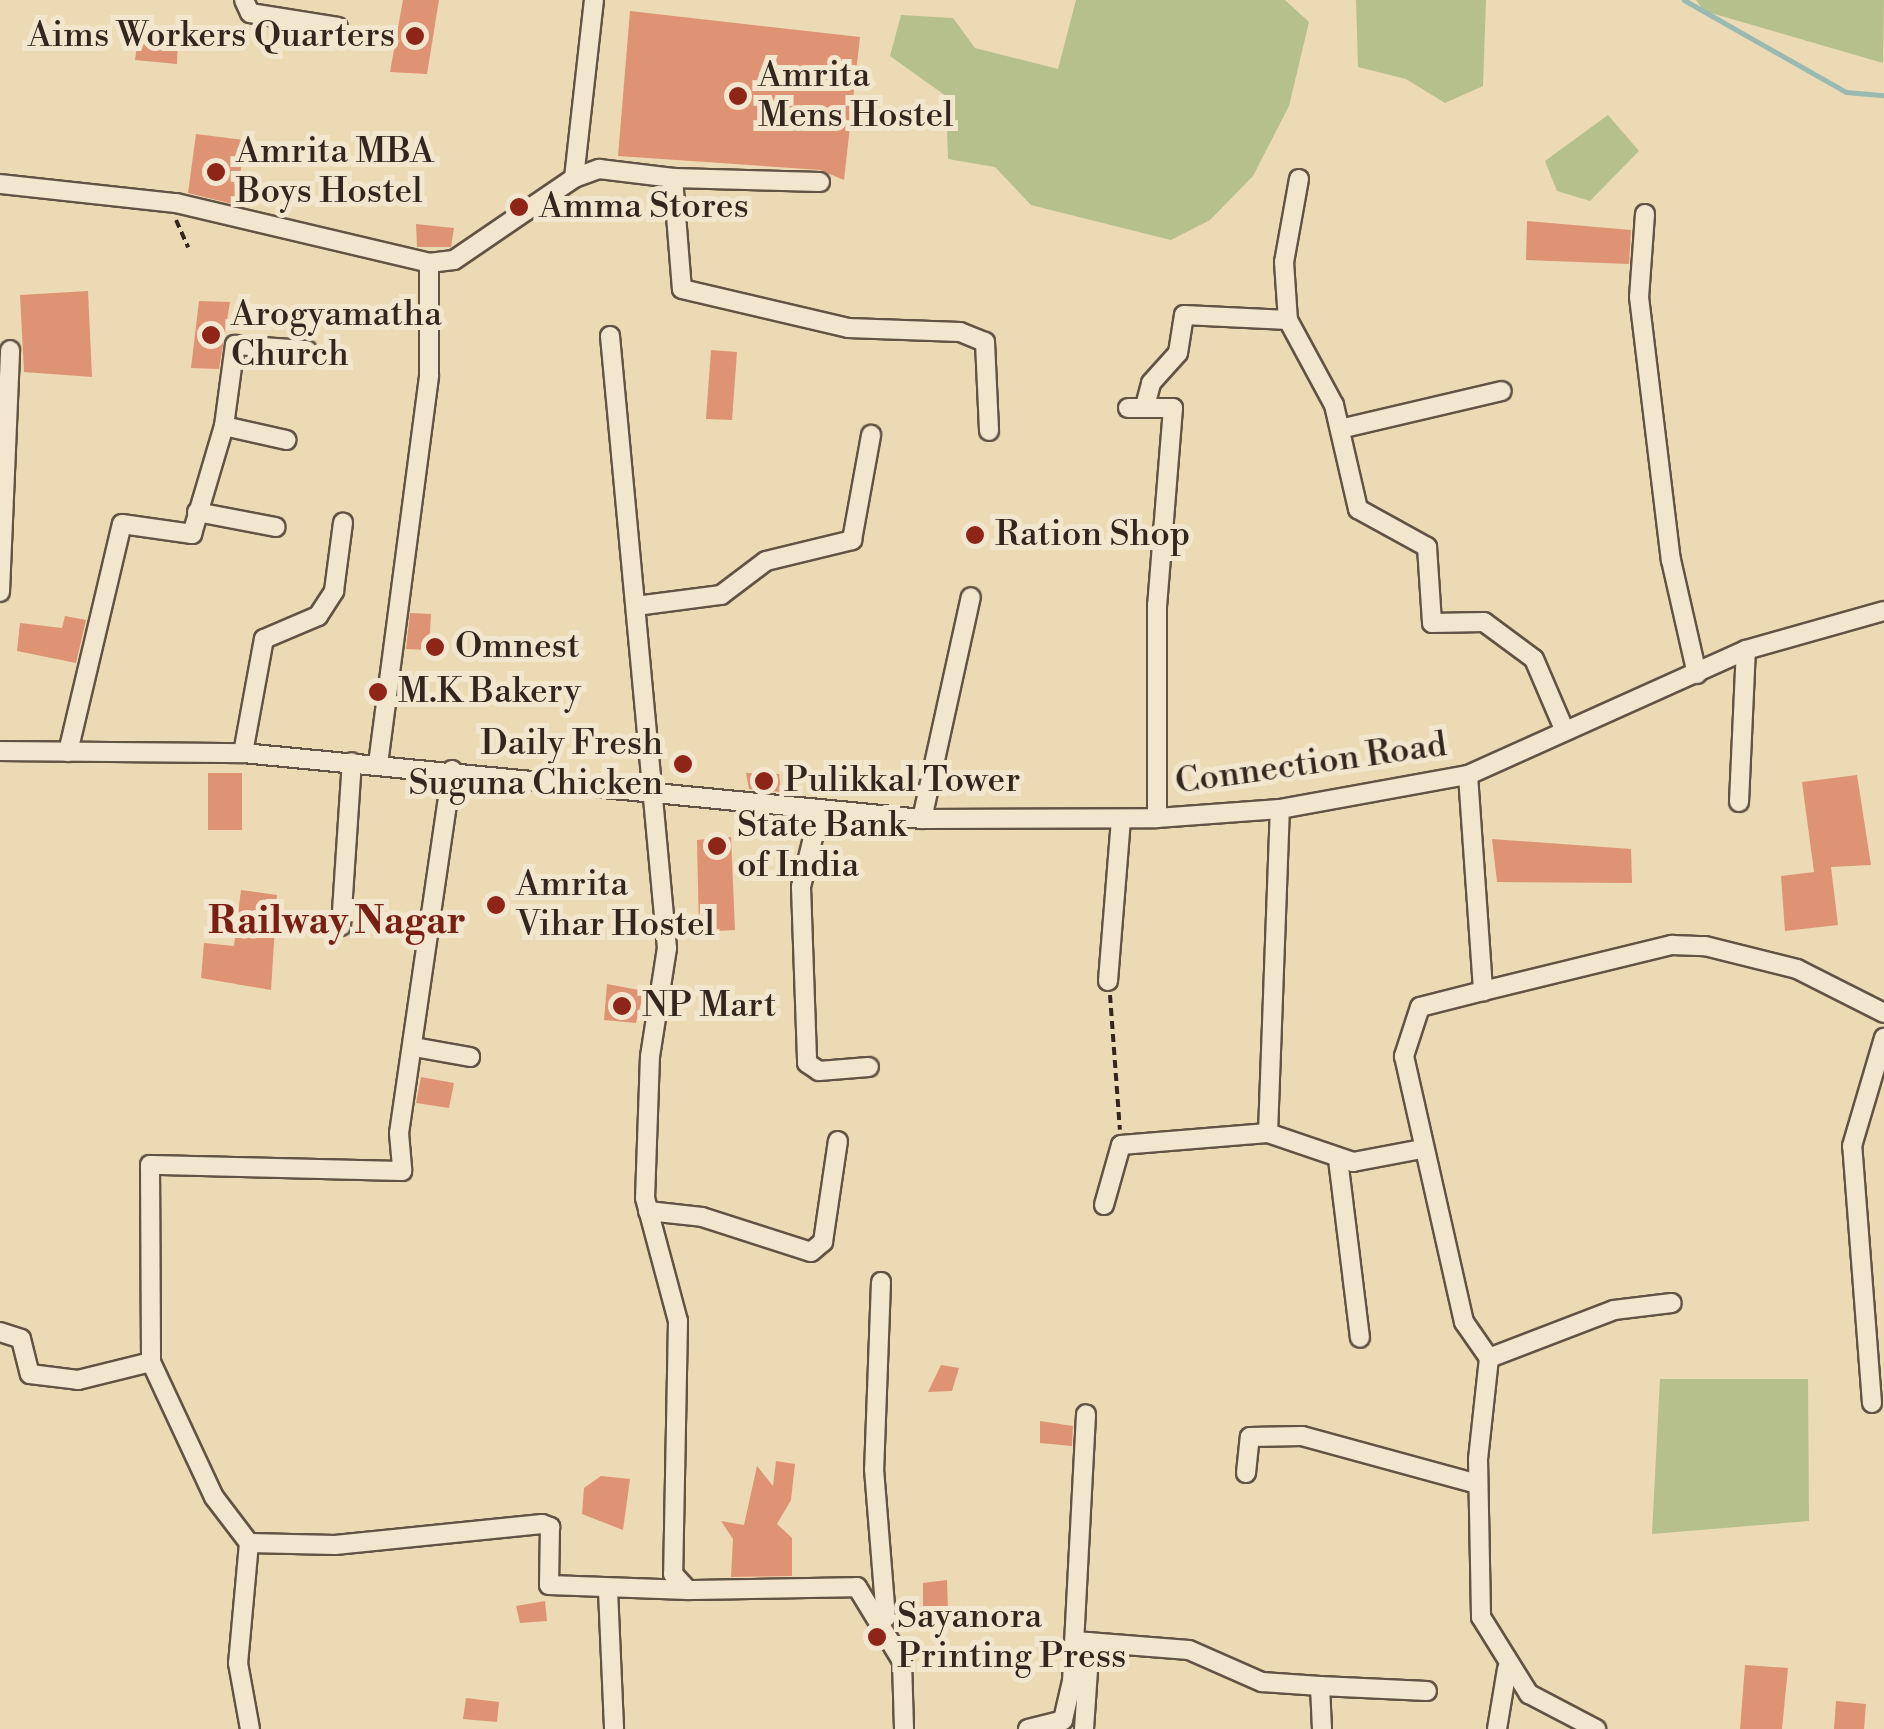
<!DOCTYPE html>
<html>
<head>
<meta charset="utf-8">
<style>
  body { margin:0 }
  #map { position:relative; width:1884px; height:1729px; overflow:hidden; background:#ebdab3; font-family:"Libre Bodoni",serif }
  div>[style] { position:absolute }
  [style*='--x'] { left:calc(var(--x)*1px); top:calc(var(--y)*1px); width:calc(var(--w)*1px); rotate:calc(var(--a)*1deg) }
  .green>* { inset:0; background:#b6c08d }
  .stream>* { height:5px; margin:-2.5px; padding:0 2.5px; transform-origin:2.5px; border-radius:2.5px; background:#99bab2 }
  .building>* { inset:0; background:#df9375 }
  .path>* { height:4px; margin-top:-2px; transform-origin:0; background:repeating-linear-gradient(90deg,#34261f 0 8px,transparent 0 13px) }
  .roads { filter:drop-shadow(2px 0 #625344) drop-shadow(-2px 0 #625344) drop-shadow(0 2px #625344) drop-shadow(0 -2px #625344) }
  .minor>* { height:18px; margin:-9px; padding:0 9px; transform-origin:9px; border-radius:9px; background:#f2e7ce }
  .dots>* { width:28px; height:28px; translate:-50% -50%; box-sizing:border-box; border:5px solid #f2e7ce; border-radius:50% }
  span { translate:-50% -50%; white-space:nowrap; text-align:center; line-height:1.15; -webkit-text-stroke:10px #f2e7ce; paint-order:stroke }
  .poi-label { font-size:35px; color:#34261f }
  .right { translate:-100% -50%; text-align:right }
  .left { translate:0 -50%; text-align:left }
  .street-label { font-size:35px; color:#34261f }
  .neighbourhood-label { font-size:38px; color:#7a1f14; font-weight:700 }
</style>
</head>
<body>
<div id="map">
  <div class="green">
    <div style="clip-path:polygon(1076px 0,1285px 0,1309px 22px,1289px 106px,1253px 176px,1210px 220px,1171px 240px,1031px 205px,995px 167px,948px 159px,946px 96px,890px 56px,901px 15px,953px 18px,975px 48px,1058px 69px)"></div>
    <div style="clip-path:polygon(1356px 0,1486px 0,1483px 86px,1445px 103px,1406px 79px,1358px 67px)"></div>
    <div style="clip-path:polygon(1696px 0,1884px 0,1883px 63px,1704px 11px)"></div>
    <div style="clip-path:polygon(1608px 115px,1639px 151px,1590px 201px,1557px 191px,1545px 161px)"></div>
    <div style="clip-path:polygon(1660px 1379px,1808px 1379px,1809px 1521px,1652px 1534px)"></div>
  </div>
  <div class="stream">
    <div style="--x:1684;--y:0;--w:186;--a:29.6"></div>
    <div style="--x:1846;--y:92;--w:38;--a:5"></div>
  </div>
  <div class="building">
    <div style="clip-path:polygon(403px 0,439px 0,427px 74px,390px 72px)"></div>
    <div style="clip-path:polygon(630px 11px,860px 37px,844px 180px,820px 170px,618px 156px)"></div>
    <div style="clip-path:polygon(139px 32px,178px 36px,177px 64px,135px 60px)"></div>
    <div style="clip-path:polygon(196px 134px,244px 140px,237px 205px,188px 193px)"></div>
    <div style="clip-path:polygon(1527px 221px,1631px 230px,1629px 264px,1526px 260px)"></div>
    <div style="clip-path:polygon(416px 224px,454px 228px,451px 247px,417px 247px)"></div>
    <div style="clip-path:polygon(88px 291px,92px 377px,24px 372px,20px 295px)"></div>
    <div style="clip-path:polygon(199px 301px,230px 302px,219px 369px,191px 368px)"></div>
    <div style="clip-path:polygon(711px 350px,737px 352px,732px 420px,706px 419px)"></div>
    <div style="clip-path:polygon(410px 613px,431px 614px,429px 650px,406px 649px)"></div>
    <div style="clip-path:polygon(65px 616px,86px 620px,76px 663px,17px 651px,20px 623px,62px 628px)"></div>
    <div style="clip-path:polygon(208px 773px,242px 773px,242px 830px,208px 830px)"></div>
    <div style="clip-path:polygon(746px 773px,779px 774px,781px 792px,749px 789px)"></div>
    <div style="clip-path:polygon(1857px 775px,1871px 865px,1831px 867px,1838px 925px,1785px 931px,1781px 876px,1814px 872px,1802px 782px)"></div>
    <div style="clip-path:polygon(731px 837px,735px 930px,699px 932px,697px 840px)"></div>
    <div style="clip-path:polygon(1492px 839px,1631px 849px,1632px 883px,1497px 882px)"></div>
    <div style="clip-path:polygon(241px 890px,277px 895px,271px 990px,201px 978px,204px 943px,234px 946px)"></div>
    <div style="clip-path:polygon(607px 984px,644px 991px,636px 1023px,604px 1020px)"></div>
    <div style="clip-path:polygon(421px 1077px,454px 1083px,449px 1108px,416px 1103px)"></div>
    <div style="clip-path:polygon(941px 1365px,959px 1368px,952px 1391px,928px 1392px)"></div>
    <div style="clip-path:polygon(1040px 1421px,1073px 1426px,1072px 1446px,1040px 1443px)"></div>
    <div style="clip-path:polygon(776px 1461px,795px 1464px,791px 1500px,777px 1524px,792px 1538px,792px 1576px,731px 1577px,733px 1539px,721px 1521px,744px 1525px,757px 1466px,773px 1486px)"></div>
    <div style="clip-path:polygon(601px 1476px,630px 1479px,623px 1530px,582px 1514px,584px 1488px)"></div>
    <div style="clip-path:polygon(947px 1580px,948px 1608px,923px 1609px,923px 1583px)"></div>
    <div style="clip-path:polygon(545px 1601px,547px 1621px,520px 1623px,516px 1606px)"></div>
    <div style="clip-path:polygon(1745px 1665px,1788px 1668px,1782px 1729px,1740px 1729px)"></div>
    <div style="clip-path:polygon(466px 1698px,499px 1702px,497px 1722px,463px 1719px)"></div>
    <div style="clip-path:polygon(1836px 1701px,1866px 1704px,1864px 1729px,1834px 1729px)"></div>
  </div>
  <div class="path">
    <div style="--x:176;--y:220;--w:30;--a:66"></div>
    <div style="--x:1110;--y:995;--w:135;--a:85.8"></div>
  </div>
  <div class="roads">
    <div class="minor">
      <div style="--x:244;--y:0;--w:14;--a:65"></div>
      <div style="--x:250;--y:13;--w:89;--a:9"></div>
      <div style="--x:574;--y:178;--w:27;--a:-20"></div>
      <div style="--x:599;--y:169;--w:75;--a:6.9"></div>
      <div style="--x:673;--y:178;--w:111;--a:85.4"></div>
      <div style="--x:682;--y:289;--w:171;--a:13.2"></div>
      <div style="--x:848;--y:328;--w:112;--a:2"></div>
      <div style="--x:960;--y:332;--w:27;--a:22"></div>
      <div style="--x:985;--y:342;--w:89;--a:87.4"></div>
      <div style="--x:673;--y:178;--w:147;--a:1.6"></div>
      <div style="--x:1299;--y:179;--w:84;--a:100.2"></div>
      <div style="--x:1284;--y:262;--w:58;--a:86.1"></div>
      <div style="--x:1288;--y:320;--w:97;--a:61.6"></div>
      <div style="--x:1334;--y:405;--w:107;--a:77"></div>
      <div style="--x:1358;--y:509;--w:79;--a:28.8"></div>
      <div style="--x:1427;--y:547;--w:76;--a:86.2"></div>
      <div style="--x:1432;--y:623;--w:52;--a:-1.1"></div>
      <div style="--x:1484;--y:622;--w:62;--a:36.5"></div>
      <div style="--x:1534;--y:659;--w:76;--a:66.8"></div>
      <div style="--x:0;--y:184;--w:177;--a:6.2"></div>
      <div style="--x:176;--y:203;--w:260;--a:13.3"></div>
      <div style="--x:429;--y:263;--w:25;--a:-7"></div>
      <div style="--x:454;--y:260;--w:145;--a:-34.3"></div>
      <div style="--x:574;--y:178;--w:179;--a:-83.6"></div>
      <div style="--x:1645;--y:214;--w:83;--a:94.1"></div>
      <div style="--x:1639;--y:297;--w:265;--a:83.1"></div>
      <div style="--x:1671;--y:560;--w:117;--a:77.2"></div>
      <div style="--x:610;--y:336;--w:615;--a:84.68"></div>
      <div style="--x:667;--y:948;--w:109;--a:98.9"></div>
      <div style="--x:650;--y:1056;--w:142;--a:92"></div>
      <div style="--x:645;--y:1198;--w:127;--a:75"></div>
      <div style="--x:678;--y:1321;--w:253;--a:91.1"></div>
      <div style="--x:673;--y:1574;--w:22;--a:47"></div>
      <div style="--x:688;--y:1590;--w:169;--a:-1"></div>
      <div style="--x:857;--y:1587;--w:87;--a:58.7"></div>
      <div style="--x:902;--y:1661;--w:68;--a:88.3"></div>
      <div style="--x:1145;--y:406;--w:24;--a:-75"></div>
      <div style="--x:1151;--y:383;--w:40;--a:-48"></div>
      <div style="--x:1178;--y:353;--w:38;--a:-81"></div>
      <div style="--x:1184;--y:315;--w:104;--a:2.8"></div>
      <div style="--x:1128;--y:408;--w:45;--a:0"></div>
      <div style="--x:1173;--y:408;--w:198;--a:94.6"></div>
      <div style="--x:1157;--y:605;--w:213;--a:90"></div>
      <div style="--x:224;--y:426;--w:64;--a:12.7"></div>
      <div style="--x:1340;--y:429;--w:166;--a:-13.2"></div>
      <div style="--x:197;--y:512;--w:80;--a:10.8"></div>
      <div style="--x:0;--y:592;--w:242;--a:-87.6"></div>
      <div style="--x:636;--y:606;--w:86;--a:-7.4"></div>
      <div style="--x:721;--y:595;--w:56;--a:-37.1"></div>
      <div style="--x:766;--y:561;--w:89;--a:-13.7"></div>
      <div style="--x:852;--y:540;--w:107;--a:-79.7"></div>
      <div style="--x:0;--y:751;--w:243;--a:0.5"></div>
      <div style="--x:243;--y:753;--w:682;--a:5.55"></div>
      <div style="--x:922;--y:819;--w:235;--a:-0.2"></div>
      <div style="--x:1157;--y:818;--w:123;--a:-4.2"></div>
      <div style="--x:1280;--y:809;--w:191;--a:-10.3"></div>
      <div style="--x:1468;--y:775;--w:305;--a:-24.2"></div>
      <div style="--x:1746;--y:650;--w:143;--a:-15.8"></div>
      <div style="--x:68;--y:752;--w:234;--a:-76.7"></div>
      <div style="--x:122;--y:524;--w:71;--a:8.1"></div>
      <div style="--x:192;--y:534;--w:113;--a:-73.5"></div>
      <div style="--x:224;--y:426;--w:82;--a:-82.3"></div>
      <div style="--x:235;--y:345;--w:72;--a:4"></div>
      <div style="--x:243;--y:753;--w:116;--a:-79.6"></div>
      <div style="--x:264;--y:639;--w:59;--a:-23.1"></div>
      <div style="--x:318;--y:616;--w:30;--a:-57"></div>
      <div style="--x:334;--y:591;--w:69;--a:-82.5"></div>
      <div style="--x:378;--y:764;--w:392;--a:-82.5"></div>
      <div style="--x:429;--y:375;--w:112;--a:-90"></div>
      <div style="--x:452;--y:770;--w:367;--a:98.3"></div>
      <div style="--x:399;--y:1133;--w:38;--a:85"></div>
      <div style="--x:402;--y:1171;--w:252;--a:-178.6"></div>
      <div style="--x:150;--y:1165;--w:197;--a:89.7"></div>
      <div style="--x:151;--y:1362;--w:149;--a:65"></div>
      <div style="--x:214;--y:1497;--w:58;--a:52.7"></div>
      <div style="--x:249;--y:1543;--w:86;--a:1.3"></div>
      <div style="--x:335;--y:1545;--w:208;--a:-5.8"></div>
      <div style="--x:542;--y:1524;--w:9;--a:21"></div>
      <div style="--x:550;--y:1527;--w:58;--a:91"></div>
      <div style="--x:549;--y:1585;--w:139;--a:2.1"></div>
      <div style="--x:1468;--y:775;--w:217;--a:86"></div>
      <div style="--x:1483;--y:991;--w:65;--a:165.7"></div>
      <div style="--x:1420;--y:1007;--w:52;--a:108.1"></div>
      <div style="--x:1404;--y:1056;--w:273;--a:77.3"></div>
      <div style="--x:1464;--y:1322;--w:44;--a:55.2"></div>
      <div style="--x:1489;--y:1358;--w:102;--a:96.2"></div>
      <div style="--x:1478;--y:1459;--w:158;--a:88.9"></div>
      <div style="--x:1481;--y:1617;--w:91;--a:58.1"></div>
      <div style="--x:1529;--y:1694;--w:76;--a:27.6"></div>
      <div style="--x:1739;--y:802;--w:152;--a:-87.4"></div>
      <div style="--x:820;--y:809;--w:80;--a:103.7"></div>
      <div style="--x:801;--y:887;--w:176;--a:88"></div>
      <div style="--x:807;--y:1063;--w:14;--a:34"></div>
      <div style="--x:819;--y:1071;--w:50;--a:-4.6"></div>
      <div style="--x:922;--y:819;--w:227;--a:-77.6"></div>
      <div style="--x:341;--y:926;--w:164;--a:-86.2"></div>
      <div style="--x:1108;--y:981;--w:161;--a:-85.4"></div>
      <div style="--x:1483;--y:991;--w:195;--a:-13.7"></div>
      <div style="--x:1672;--y:945;--w:33;--a:2"></div>
      <div style="--x:1705;--y:946;--w:95;--a:14"></div>
      <div style="--x:1797;--y:969;--w:97;--a:26.8"></div>
      <div style="--x:414;--y:1047;--w:57;--a:10.1"></div>
      <div style="--x:1268;--y:1133;--w:324;--a:-87.9"></div>
      <div style="--x:1338;--y:1159;--w:180;--a:83"></div>
      <div style="--x:1104;--y:1205;--w:62;--a:-74.2"></div>
      <div style="--x:1121;--y:1145;--w:147;--a:-4.7"></div>
      <div style="--x:1268;--y:1133;--w:90;--a:18.8"></div>
      <div style="--x:1353;--y:1162;--w:70;--a:-10.7"></div>
      <div style="--x:648;--y:1211;--w:54;--a:6.3"></div>
      <div style="--x:702;--y:1217;--w:114;--a:17.8"></div>
      <div style="--x:811;--y:1252;--w:16;--a:-40"></div>
      <div style="--x:823;--y:1242;--w:102;--a:-81.6"></div>
      <div style="--x:881;--y:1282;--w:187;--a:92.1"></div>
      <div style="--x:874;--y:1469;--w:149;--a:85.4"></div>
      <div style="--x:0;--y:1332;--w:22;--a:18"></div>
      <div style="--x:21;--y:1339;--w:36;--a:76"></div>
      <div style="--x:30;--y:1374;--w:48;--a:7.1"></div>
      <div style="--x:78;--y:1380;--w:75;--a:-13.9"></div>
      <div style="--x:1489;--y:1358;--w:134;--a:-21"></div>
      <div style="--x:1614;--y:1310;--w:58;--a:-6.9"></div>
      <div style="--x:1872;--y:1403;--w:258;--a:-94.4"></div>
      <div style="--x:1852;--y:1146;--w:113;--a:-73.5"></div>
      <div style="--x:1246;--y:1473;--w:36;--a:-84"></div>
      <div style="--x:1250;--y:1437;--w:52;--a:-1.1"></div>
      <div style="--x:1302;--y:1436;--w:182;--a:15.3"></div>
      <div style="--x:249;--y:1543;--w:121;--a:95.2"></div>
      <div style="--x:238;--y:1663;--w:67;--a:79.7"></div>
      <div style="--x:608;--y:1590;--w:139;--a:87.5"></div>
      <div style="--x:1075;--y:1641;--w:114;--a:4.5"></div>
      <div style="--x:1189;--y:1650;--w:80;--a:23.7"></div>
      <div style="--x:1262;--y:1682;--w:58;--a:3.9"></div>
      <div style="--x:1028;--y:1729;--w:36;--a:-14"></div>
      <div style="--x:1063;--y:1720;--w:39;--a:-77"></div>
      <div style="--x:1072;--y:1682;--w:268;--a:-87"></div>
      <div style="--x:1084;--y:1729;--w:87;--a:-86.1"></div>
      <div style="--x:1322;--y:1729;--w:43;--a:-92.7"></div>
      <div style="--x:1320;--y:1686;--w:107;--a:2.7"></div>
      <div style="--x:1497;--y:1729;--w:61;--a:-80.5"></div>
    </div>
  </div>
  <div class="dots">
    <div style="left:415px;top:36px;background:#8f2418"></div>
    <div style="left:738px;top:96px;background:#8f2418"></div>
    <div style="left:216px;top:172px;background:#8f2418"></div>
    <div style="left:519px;top:207px;background:#8f2418"></div>
    <div style="left:211px;top:335px;background:#8f2418"></div>
    <div style="left:975px;top:535px;background:#8f2418"></div>
    <div style="left:435px;top:647px;background:#8f2418"></div>
    <div style="left:378px;top:692px;background:#8f2418"></div>
    <div style="left:683px;top:764px;background:#8f2418"></div>
    <div style="left:764px;top:781px;background:#8f2418"></div>
    <div style="left:717px;top:846px;background:#8f2418"></div>
    <div style="left:496px;top:905px;background:#8f2418"></div>
    <div style="left:622px;top:1006px;background:#8f2418"></div>
    <div style="left:877px;top:1637px;background:#8f2418"></div>
  </div>
  <div class="poi-label">
    <span class="right" style="left:395px;top:36px">Aims Workers Quarters</span>
    <span class="left" style="left:758px;top:96px">Amrita<br>Mens Hostel</span>
    <span class="left" style="left:236px;top:172px">Amrita MBA<br>Boys Hostel</span>
    <span class="left" style="left:539px;top:207px">Amma Stores</span>
    <span class="left" style="left:231px;top:335px">Arogyamatha<br>Church</span>
    <span class="left" style="left:995px;top:535px">Ration Shop</span>
    <span class="left" style="left:455px;top:647px">Omnest</span>
    <span class="left" style="left:398px;top:692px">M.K Bakery</span>
    <span class="right" style="left:663px;top:764px">Daily Fresh<br>Suguna Chicken</span>
    <span class="left" style="left:784px;top:781px">Pulikkal Tower</span>
    <span class="left" style="left:737px;top:846px">State Bank<br>of India</span>
    <span class="left" style="left:516px;top:905px">Amrita<br>Vihar Hostel</span>
    <span class="left" style="left:642px;top:1006px">NP Mart</span>
    <span class="left" style="left:897px;top:1637px">Sayanora<br>Printing Press</span>
  </div>
  <div class="street-label">
    <span style="left:1311px;top:764px;rotate:-8deg">Connection Road</span>
  </div>
  <div class="neighbourhood-label">
    <span style="left:337px;top:922px">Railway Nagar</span>
  </div>
</div>
</body>
</html>
